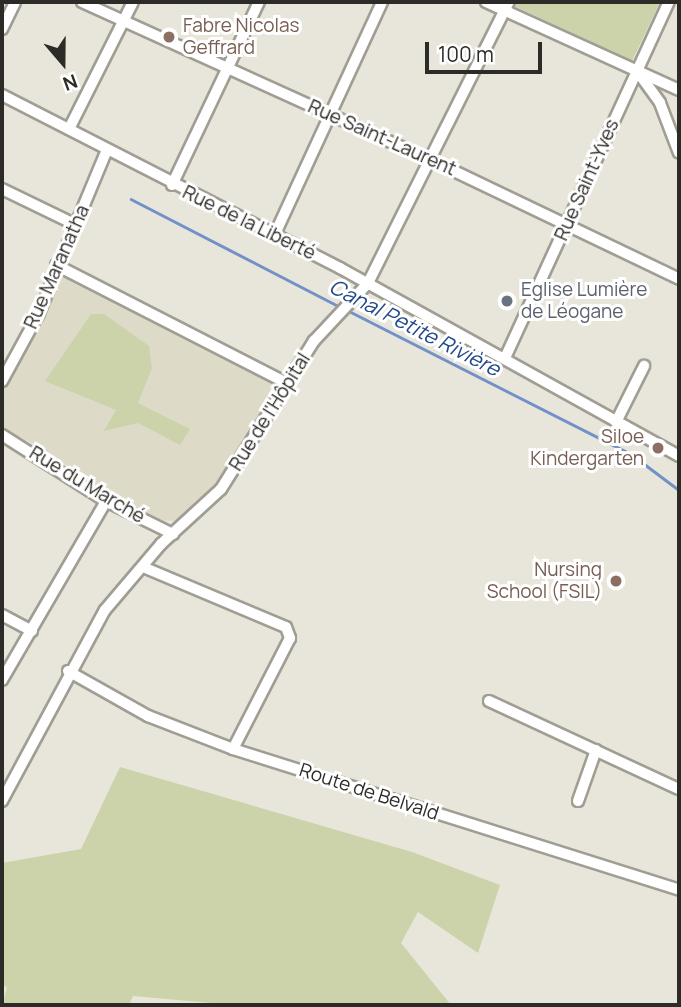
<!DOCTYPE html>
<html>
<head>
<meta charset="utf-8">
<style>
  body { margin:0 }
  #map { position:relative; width:681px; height:1007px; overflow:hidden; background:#e8e6db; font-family:Manrope,sans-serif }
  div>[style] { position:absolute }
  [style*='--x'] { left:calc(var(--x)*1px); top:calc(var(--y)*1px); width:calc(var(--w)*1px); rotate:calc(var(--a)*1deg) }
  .built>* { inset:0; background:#dedac8 }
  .green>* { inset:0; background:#ccd3aa }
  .stream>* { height:2.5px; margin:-1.25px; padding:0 1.25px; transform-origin:1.25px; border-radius:1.25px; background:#7191c7 }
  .roads { filter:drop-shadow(2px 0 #a09e94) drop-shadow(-2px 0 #a09e94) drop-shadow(0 2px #a09e94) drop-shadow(0 -2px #a09e94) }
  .minor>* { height:10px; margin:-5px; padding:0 5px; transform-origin:5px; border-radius:5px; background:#fff }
  .dots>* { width:19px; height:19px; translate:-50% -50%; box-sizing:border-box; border:4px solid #fff; border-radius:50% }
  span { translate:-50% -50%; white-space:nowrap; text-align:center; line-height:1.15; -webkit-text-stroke:6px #fff; paint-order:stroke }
  .education-label { font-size:19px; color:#785e54 }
  .left { translate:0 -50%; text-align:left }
  .right { translate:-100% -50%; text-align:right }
  .street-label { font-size:19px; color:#2c2b27 }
  .worship-label { font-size:19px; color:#5b616d }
  .water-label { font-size:21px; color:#234a8c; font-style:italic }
  .frame { position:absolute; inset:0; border:4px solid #2c2b27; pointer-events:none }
  .north { position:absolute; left:28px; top:28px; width:70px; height:70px; -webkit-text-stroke:5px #fff; paint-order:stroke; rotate:160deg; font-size:19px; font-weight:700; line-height:28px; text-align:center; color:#2c2b27 }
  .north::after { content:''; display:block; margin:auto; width:24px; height:32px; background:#2c2b27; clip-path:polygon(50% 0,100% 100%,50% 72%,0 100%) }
  .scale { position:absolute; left:425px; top:42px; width:117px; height:32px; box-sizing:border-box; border:4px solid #2c2b27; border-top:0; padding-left:9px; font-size:21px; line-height:24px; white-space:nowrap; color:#2c2b27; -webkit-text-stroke:5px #fff; paint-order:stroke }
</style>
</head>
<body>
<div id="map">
  <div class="built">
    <div style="clip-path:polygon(57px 272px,279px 381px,221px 482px,178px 521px,158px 520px,111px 496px,38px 446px,2px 428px,2px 389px,43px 316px)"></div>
  </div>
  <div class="green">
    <div style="clip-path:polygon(514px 2px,660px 2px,632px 61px,512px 5px)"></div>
    <div style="clip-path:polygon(91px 314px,104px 314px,149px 346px,152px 368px,138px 403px,190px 429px,180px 445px,138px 423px,104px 431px,116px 410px,45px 381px)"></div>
    <div style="clip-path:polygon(120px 767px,412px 852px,500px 885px,478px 953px,418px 912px,401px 943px,451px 1005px,233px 1005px,133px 996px,129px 1005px,2px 1005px,7px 988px,2px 984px,2px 863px,81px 849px)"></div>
  </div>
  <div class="stream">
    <div style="--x:131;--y:199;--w:235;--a:27.3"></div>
    <div style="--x:349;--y:311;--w:316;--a:26.9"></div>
    <div style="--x:631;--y:454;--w:60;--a:36.9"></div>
  </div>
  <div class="roads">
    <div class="minor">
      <div style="--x:82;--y:2;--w:383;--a:24.4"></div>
      <div style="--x:431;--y:160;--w:275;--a:25.6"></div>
      <div style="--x:486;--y:2;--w:212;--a:24.5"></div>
      <div style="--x:2;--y:29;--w:30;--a:-64"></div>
      <div style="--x:640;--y:75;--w:34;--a:54"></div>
      <div style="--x:660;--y:103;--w:53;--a:69.2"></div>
      <div style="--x:2;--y:95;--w:380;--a:27.1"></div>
      <div style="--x:340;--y:268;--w:388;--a:29"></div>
      <div style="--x:69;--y:129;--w:142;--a:-63.3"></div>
      <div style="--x:172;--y:185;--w:203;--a:-64.6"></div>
      <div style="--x:2;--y:189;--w:82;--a:25.9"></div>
      <div style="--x:274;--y:236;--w:258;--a:-65.2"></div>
      <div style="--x:56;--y:265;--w:259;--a:27.1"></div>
      <div style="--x:505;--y:358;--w:392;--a:-65.3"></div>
      <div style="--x:2;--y:381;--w:77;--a:-61.4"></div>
      <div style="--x:39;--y:313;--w:177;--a:-67.4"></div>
      <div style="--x:616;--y:422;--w:63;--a:-63.4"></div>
      <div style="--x:2;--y:435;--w:123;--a:32.4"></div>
      <div style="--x:106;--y:501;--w:75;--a:26.2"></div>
      <div style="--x:143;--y:567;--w:155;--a:22.8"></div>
      <div style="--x:286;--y:627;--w:12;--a:70"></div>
      <div style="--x:290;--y:638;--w:125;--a:117.2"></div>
      <div style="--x:2;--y:615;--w:34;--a:28"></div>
      <div style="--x:68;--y:671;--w:92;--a:29.4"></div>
      <div style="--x:148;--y:716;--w:91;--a:21.2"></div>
      <div style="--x:233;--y:749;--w:468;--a:17.5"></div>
      <div style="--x:2;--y:680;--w:207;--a:-59.8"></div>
      <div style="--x:489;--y:701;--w:209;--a:24.9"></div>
      <div style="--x:2;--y:801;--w:217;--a:-61.7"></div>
      <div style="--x:105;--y:610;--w:87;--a:-49.7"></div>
      <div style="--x:161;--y:544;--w:81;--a:-42.5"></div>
      <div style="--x:221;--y:489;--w:175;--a:-57.9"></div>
      <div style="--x:314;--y:341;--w:79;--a:-47"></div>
      <div style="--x:368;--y:283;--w:314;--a:-63.4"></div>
      <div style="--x:578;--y:801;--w:54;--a:-70.6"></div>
    </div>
  </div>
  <div class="dots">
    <div style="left:169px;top:37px;background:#8d6e63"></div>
    <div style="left:507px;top:301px;background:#6b7280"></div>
    <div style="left:658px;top:448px;background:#8d6e63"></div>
    <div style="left:616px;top:581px;background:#8d6e63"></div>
  </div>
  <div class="education-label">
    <span class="left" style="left:183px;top:37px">Fabre Nicolas<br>Geffrard</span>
    <span class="right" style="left:644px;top:448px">Siloe<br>Kindergarten</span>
    <span class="right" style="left:602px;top:581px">Nursing<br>School (FSIL)</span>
  </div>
  <div class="street-label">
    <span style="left:382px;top:138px;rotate:24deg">Rue Saint-Laurent</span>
    <span style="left:587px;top:180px;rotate:-66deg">Rue Saint-Yves</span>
    <span style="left:249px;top:223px;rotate:26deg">Rue de la Liberté</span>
    <span style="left:57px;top:267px;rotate:-66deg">Rue Maranatha</span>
    <span style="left:270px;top:412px;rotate:-58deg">Rue de l'Hôpital</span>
    <span style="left:87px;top:485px;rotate:31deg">Rue du Marché</span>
    <span style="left:369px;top:792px;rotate:18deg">Route de Belvald</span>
  </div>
  <div class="worship-label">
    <span class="left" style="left:521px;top:301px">Eglise Lumière<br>de Léogane</span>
  </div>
  <div class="water-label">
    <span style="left:415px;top:327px;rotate:27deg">Canal Petite Rivière</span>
  </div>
  <div class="frame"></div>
  <div class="north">N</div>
  <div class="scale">100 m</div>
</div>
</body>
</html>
